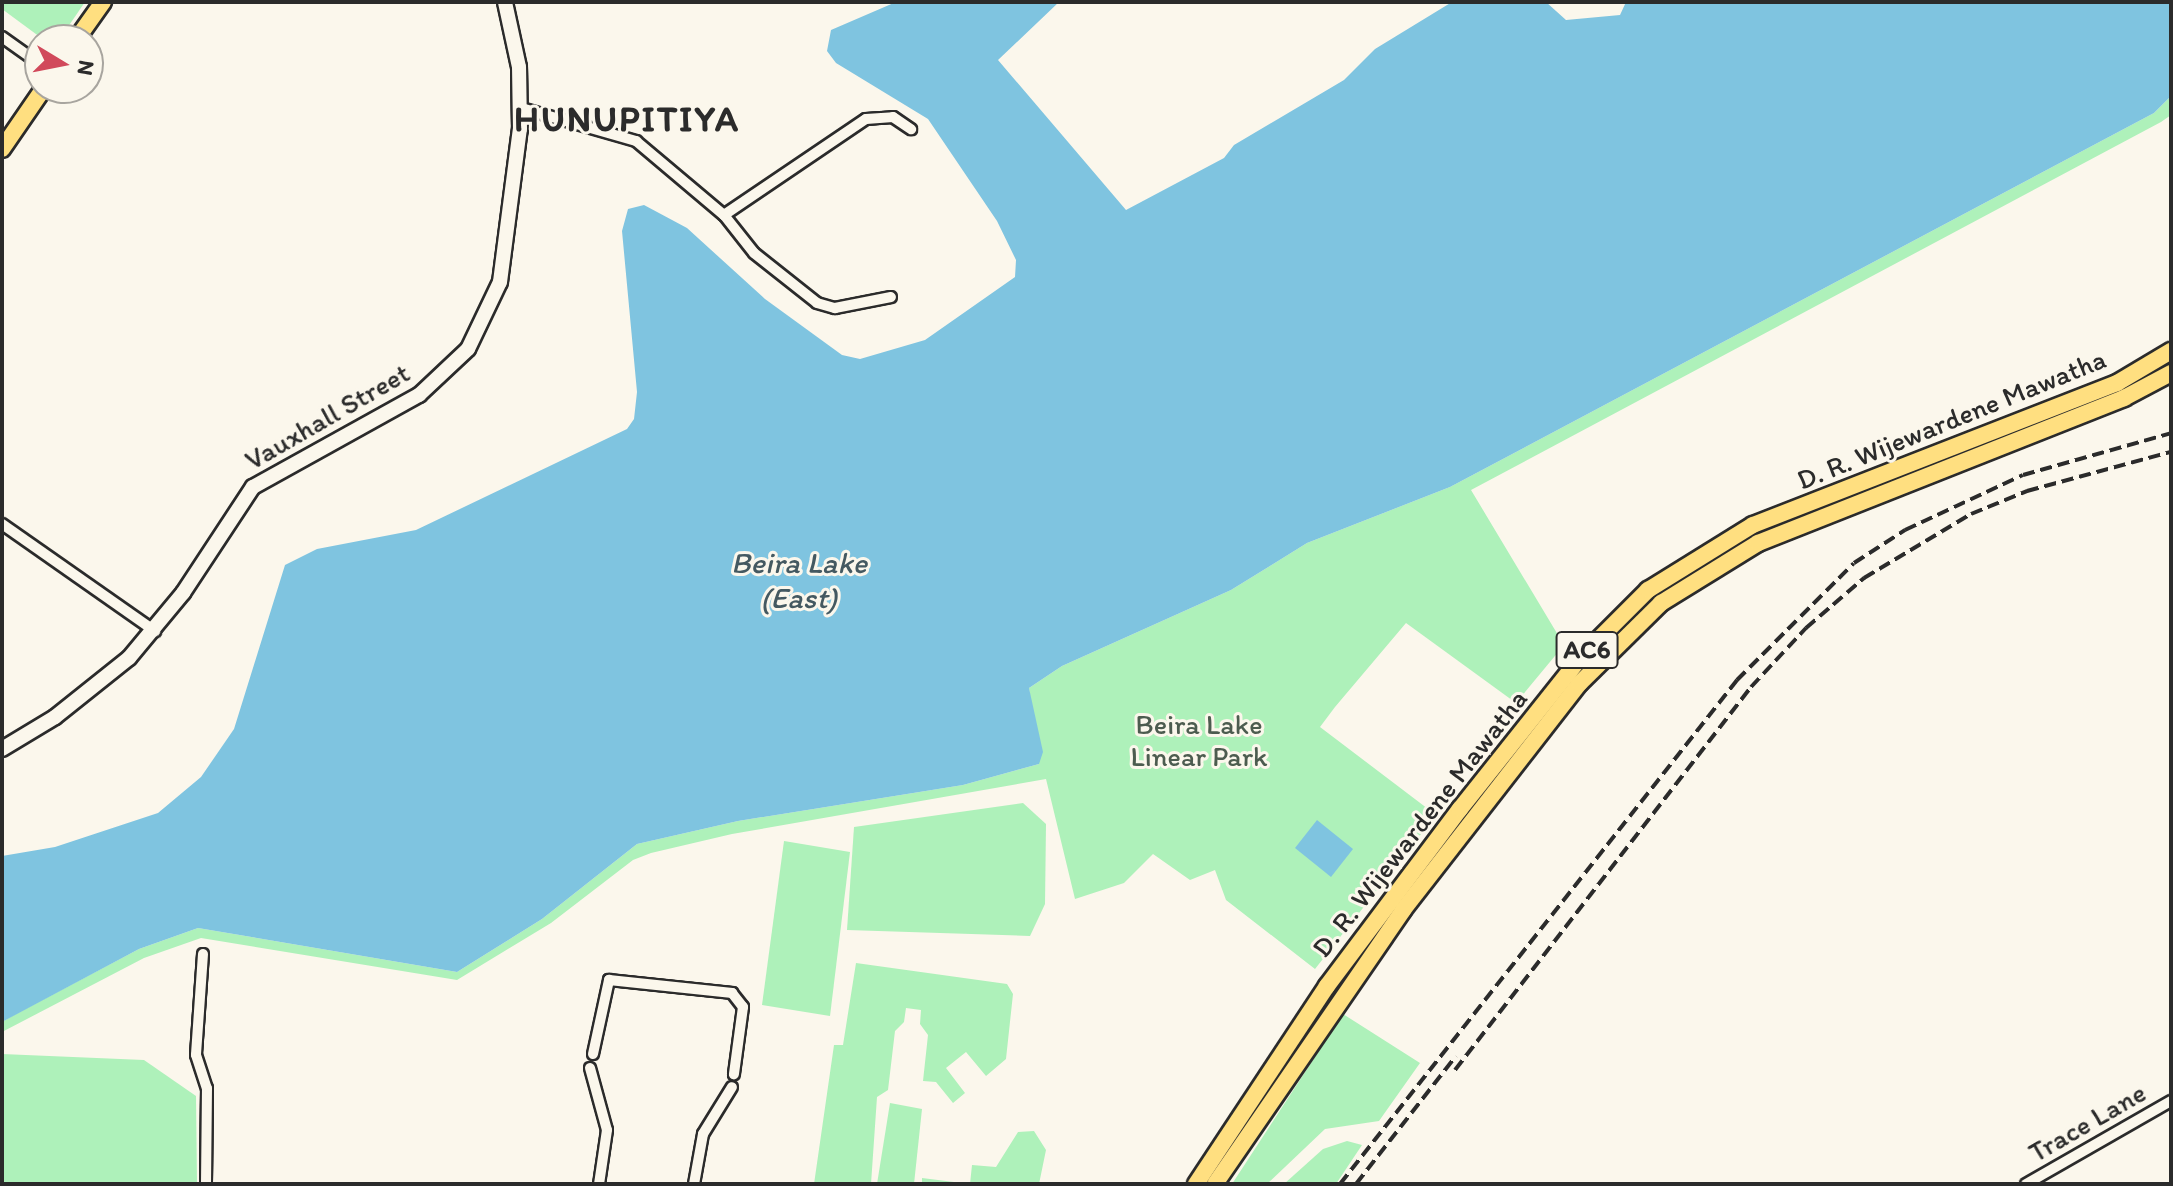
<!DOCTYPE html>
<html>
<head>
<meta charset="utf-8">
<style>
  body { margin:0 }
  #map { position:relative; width:2173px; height:1186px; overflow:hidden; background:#fbf7ec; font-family:Itim,sans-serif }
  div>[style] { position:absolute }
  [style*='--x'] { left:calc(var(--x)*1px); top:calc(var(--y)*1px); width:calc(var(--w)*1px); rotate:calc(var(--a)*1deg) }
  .green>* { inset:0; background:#aef1ba }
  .water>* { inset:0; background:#7fc4e0 }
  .roads { filter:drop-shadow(2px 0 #2b2b2b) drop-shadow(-2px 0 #2b2b2b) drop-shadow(0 2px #2b2b2b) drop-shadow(0 -2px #2b2b2b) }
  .street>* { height:10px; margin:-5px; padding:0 5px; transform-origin:5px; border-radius:5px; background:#fbf7ec }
  .secondary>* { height:14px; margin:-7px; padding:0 7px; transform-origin:7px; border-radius:7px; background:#fbf7ec }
  .primary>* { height:16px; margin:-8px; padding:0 8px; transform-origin:8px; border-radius:8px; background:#ffdf80 }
  .rail>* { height:4px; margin-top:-2px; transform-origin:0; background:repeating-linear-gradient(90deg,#2b2b2b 0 12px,transparent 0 18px) }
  span { translate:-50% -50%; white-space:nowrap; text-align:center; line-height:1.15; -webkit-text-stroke:6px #fbf7ec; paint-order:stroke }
  .shield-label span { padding:2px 6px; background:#fbf7ec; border:2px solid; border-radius:6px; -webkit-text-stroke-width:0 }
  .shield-label { font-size:26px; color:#2b2b2b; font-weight:700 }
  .street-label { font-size:28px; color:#2b2b2b }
  .park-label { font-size:28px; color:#4c5c4f }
  .water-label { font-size:30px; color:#445961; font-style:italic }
  .district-label { font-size:36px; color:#2b2b2b; font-weight:700; letter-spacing:2px }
  .frame { position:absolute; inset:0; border:4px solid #2b2b2b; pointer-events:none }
  .north { position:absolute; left:24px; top:24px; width:80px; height:80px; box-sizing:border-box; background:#fbf7ec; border:2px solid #a8a59f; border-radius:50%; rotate:100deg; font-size:22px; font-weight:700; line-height:32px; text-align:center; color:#2b2b2b }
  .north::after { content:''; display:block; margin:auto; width:28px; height:36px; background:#d1495b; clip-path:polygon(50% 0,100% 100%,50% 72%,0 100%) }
</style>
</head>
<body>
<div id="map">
  <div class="green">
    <div style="clip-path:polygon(2px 2px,85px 2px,59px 40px,44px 40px,2px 9px)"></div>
    <div style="clip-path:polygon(2171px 96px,2171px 115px,2161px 122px,1471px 490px,1564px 645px,1516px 703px,1406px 623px,1335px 707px,1320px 727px,1436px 815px,1315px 969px,1226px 900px,1215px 870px,1190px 880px,1153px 854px,1124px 883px,1075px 899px,1046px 779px,732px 834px,651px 853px,633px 860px,551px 923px,457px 980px,201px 938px,144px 958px,2px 1032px,2px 1022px,14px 1015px,139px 949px,198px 928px,457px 972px,542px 919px,637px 844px,738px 821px,963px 785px,1039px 764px,1029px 688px,1062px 666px,1231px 590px,1307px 543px,1450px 487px,2154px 113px)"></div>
    <div style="clip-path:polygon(1023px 803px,1046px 824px,1045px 904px,1030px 936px,847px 930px,854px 827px)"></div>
    <div style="clip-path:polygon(784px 841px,850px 852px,830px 1016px,762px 1005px)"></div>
    <div style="clip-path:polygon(856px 963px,1007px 984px,1013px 994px,1006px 1059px,986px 1076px,966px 1052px,946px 1068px,965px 1093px,953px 1103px,936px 1082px,923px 1081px,928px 1035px,920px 1024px,921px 1010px,906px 1008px,904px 1022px,895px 1031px,888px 1090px,877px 1097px,871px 1184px,814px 1184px,834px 1045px,843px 1045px)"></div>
    <div style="clip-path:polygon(1343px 1014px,1420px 1063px,1379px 1121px,1325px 1129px,1267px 1184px,1232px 1184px)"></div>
    <div style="clip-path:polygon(2px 1054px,144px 1060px,196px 1096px,197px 1184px,2px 1184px)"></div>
    <div style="clip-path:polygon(890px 1103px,922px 1109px,914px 1184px,877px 1184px)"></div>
    <div style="clip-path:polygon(1034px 1131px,1046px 1150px,1039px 1184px,922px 1184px,922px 1178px,970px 1184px,972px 1165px,996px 1167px,1018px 1132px)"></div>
    <div style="clip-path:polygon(1347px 1141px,1362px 1145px,1336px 1184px,1284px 1184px,1323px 1149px)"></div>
  </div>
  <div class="water">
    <div style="clip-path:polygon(896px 2px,1059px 2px,998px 60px,1126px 210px,1224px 158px,1234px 145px,1344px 80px,1375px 49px,1452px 2px,1546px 2px,1566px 20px,1620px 15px,1626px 2px,2171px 2px,2171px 96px,2154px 113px,1450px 487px,1307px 543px,1231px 590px,1062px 666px,1029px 688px,1043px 752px,1039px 764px,963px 785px,738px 821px,637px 844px,542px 919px,457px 972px,198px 928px,139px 949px,2px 1022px,2px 856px,55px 847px,158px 813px,201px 777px,234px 729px,285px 565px,317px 549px,416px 530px,627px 429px,634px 419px,637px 392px,622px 231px,628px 209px,644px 205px,687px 228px,765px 299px,842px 355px,860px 359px,925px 340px,1015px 277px,1016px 260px,997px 221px,928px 119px,836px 63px,827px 51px,831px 30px)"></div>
    <div style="clip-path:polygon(1317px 820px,1353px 849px,1331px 877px,1295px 848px)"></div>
  </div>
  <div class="roads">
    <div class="street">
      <div style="--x:2;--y:37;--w:47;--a:35.4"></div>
      <div style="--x:521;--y:108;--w:120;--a:16"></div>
      <div style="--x:636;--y:141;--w:115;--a:40.1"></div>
      <div style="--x:724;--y:215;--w:48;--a:51.7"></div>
      <div style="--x:754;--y:253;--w:80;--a:38.4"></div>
      <div style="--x:817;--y:303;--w:19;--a:16"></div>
      <div style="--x:835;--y:308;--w:57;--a:-11.1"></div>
      <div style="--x:724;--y:215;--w:171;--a:-34.1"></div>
      <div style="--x:866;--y:119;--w:27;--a:-4"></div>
      <div style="--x:893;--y:117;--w:22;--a:34"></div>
      <div style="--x:2;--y:524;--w:187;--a:35"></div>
      <div style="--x:203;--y:954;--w:101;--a:94"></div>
      <div style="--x:196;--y:1055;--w:35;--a:72"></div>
      <div style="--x:207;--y:1088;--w:96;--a:90.6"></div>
      <div style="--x:593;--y:1054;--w:76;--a:-77.8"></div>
      <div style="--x:609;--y:980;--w:124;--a:6"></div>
      <div style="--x:732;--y:993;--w:18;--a:52"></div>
      <div style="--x:743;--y:1007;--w:68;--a:97.7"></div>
      <div style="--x:590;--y:1068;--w:64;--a:74.7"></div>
      <div style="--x:607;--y:1130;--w:55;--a:98.4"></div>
      <div style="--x:694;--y:1184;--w:51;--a:-79.8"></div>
      <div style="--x:703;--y:1134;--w:55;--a:-58.3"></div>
      <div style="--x:2026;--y:1184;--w:167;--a:-29.8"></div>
    </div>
    <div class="secondary">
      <div style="--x:2;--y:749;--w:62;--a:-31.1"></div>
      <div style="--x:55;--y:717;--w:95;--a:-38.6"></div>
      <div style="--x:129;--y:658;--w:85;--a:-50.3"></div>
      <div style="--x:183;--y:593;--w:127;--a:-56.6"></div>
      <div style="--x:253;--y:487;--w:190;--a:-29"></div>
      <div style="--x:419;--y:395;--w:67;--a:-43.2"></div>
      <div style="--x:468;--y:349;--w:74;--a:-64.5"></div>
      <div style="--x:500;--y:282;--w:154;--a:-82.6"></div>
      <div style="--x:520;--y:129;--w:62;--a:-90.9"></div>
      <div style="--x:519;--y:67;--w:66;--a:-102.2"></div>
    </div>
    <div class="primary">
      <div style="--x:76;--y:40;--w:47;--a:-54.6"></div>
      <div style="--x:2;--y:149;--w:74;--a:-55.5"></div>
      <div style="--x:1196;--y:1184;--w:237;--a:-56.5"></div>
      <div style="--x:1327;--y:986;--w:221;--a:-53.1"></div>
      <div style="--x:1460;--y:809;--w:194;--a:-51.5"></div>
      <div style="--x:1581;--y:657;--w:95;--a:-45"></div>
      <div style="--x:1648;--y:590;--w:123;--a:-31.8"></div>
      <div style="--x:1753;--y:525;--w:391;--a:-21.3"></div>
      <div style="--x:2117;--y:383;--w:63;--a:-30.7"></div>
      <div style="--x:1215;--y:1184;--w:332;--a:-55.5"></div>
      <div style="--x:1403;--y:910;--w:288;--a:-52.1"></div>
      <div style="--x:1580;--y:683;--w:114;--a:-44.6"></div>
      <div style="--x:1661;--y:603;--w:114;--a:-31.7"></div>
      <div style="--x:1758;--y:543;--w:394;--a:-21.6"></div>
      <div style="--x:2124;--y:398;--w:53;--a:-28"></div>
    </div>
  </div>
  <div class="rail">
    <div style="--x:1455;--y:1070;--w:484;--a:-52.3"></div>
    <div style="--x:1751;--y:687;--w:81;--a:-47"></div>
    <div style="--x:1806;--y:628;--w:77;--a:-40.8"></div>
    <div style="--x:1864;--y:578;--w:125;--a:-30.9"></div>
    <div style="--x:1971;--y:514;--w:61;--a:-22.3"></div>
    <div style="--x:2027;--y:491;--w:149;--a:-15.2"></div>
    <div style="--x:1340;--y:1184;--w:642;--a:-51.77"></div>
    <div style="--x:1737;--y:680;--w:165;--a:-45"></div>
    <div style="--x:1854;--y:563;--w:61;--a:-32.9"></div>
    <div style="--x:1905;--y:530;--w:130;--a:-25"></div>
    <div style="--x:2023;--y:475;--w:154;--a:-15.8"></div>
    <div style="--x:1356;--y:1184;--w:162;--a:-52"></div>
  </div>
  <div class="shield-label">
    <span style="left:1587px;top:650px">AC6</span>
  </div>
  <div class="street-label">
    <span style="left:327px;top:416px;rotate:-30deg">Vauxhall Street</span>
    <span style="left:1951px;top:419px;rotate:-22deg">D. R. Wijewardene Mawatha</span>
    <span style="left:1419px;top:823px;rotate:-52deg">D. R. Wijewardene Mawatha</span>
    <span style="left:2087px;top:1122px;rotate:-30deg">Trace Lane</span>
  </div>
  <div class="park-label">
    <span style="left:1199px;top:740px">Beira Lake<br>Linear Park</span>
  </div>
  <div class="water-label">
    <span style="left:799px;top:580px">Beira Lake<br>(East)</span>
  </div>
  <div class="district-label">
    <span style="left:627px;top:119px">HUNUPITIYA</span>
  </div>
  <div class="frame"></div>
  <div class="north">N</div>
</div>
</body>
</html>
